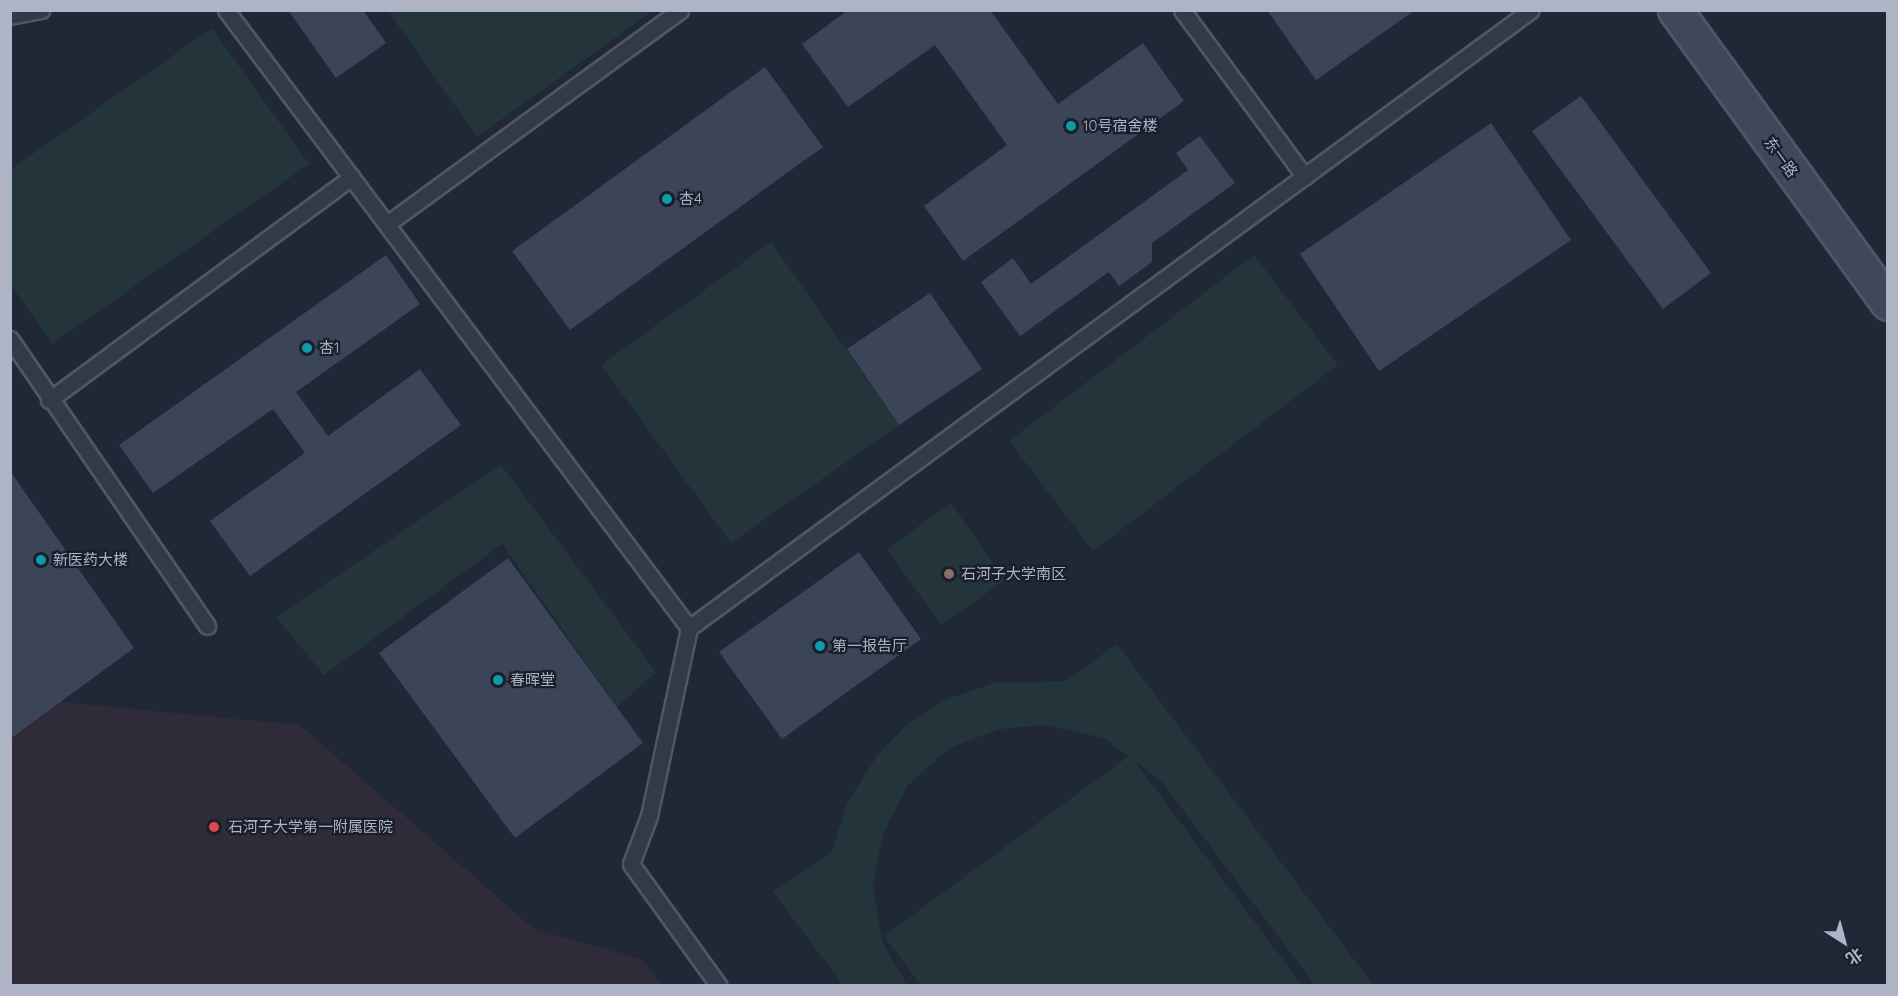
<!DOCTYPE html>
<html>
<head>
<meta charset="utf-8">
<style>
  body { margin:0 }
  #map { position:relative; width:1898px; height:996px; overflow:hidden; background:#202737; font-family:Quicksand,"Noto Sans SC",sans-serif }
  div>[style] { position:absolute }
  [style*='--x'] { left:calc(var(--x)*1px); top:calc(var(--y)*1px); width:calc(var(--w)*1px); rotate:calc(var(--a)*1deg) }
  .medical>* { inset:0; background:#2f2b39 }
  .green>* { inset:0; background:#23353a }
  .building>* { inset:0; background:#3c4458 }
  .roads { filter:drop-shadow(2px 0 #515666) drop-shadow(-2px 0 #515666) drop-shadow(0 2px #515666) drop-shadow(0 -2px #515666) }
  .service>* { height:15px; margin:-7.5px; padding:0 7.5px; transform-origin:7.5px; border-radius:7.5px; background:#333948 }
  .secondary>* { height:33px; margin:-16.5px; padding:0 16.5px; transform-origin:16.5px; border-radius:16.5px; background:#41475b }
  .dots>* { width:16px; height:16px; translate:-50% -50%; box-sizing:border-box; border:3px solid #191e2c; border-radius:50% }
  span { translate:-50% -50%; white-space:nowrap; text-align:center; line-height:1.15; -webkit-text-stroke:4.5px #191e2c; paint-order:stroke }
  .poi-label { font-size:15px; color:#aeb3c5 }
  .left { translate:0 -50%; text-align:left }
  .street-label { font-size:15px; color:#aeb3c5 }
  .frame { position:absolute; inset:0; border:12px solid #aeb3c5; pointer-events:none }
  .north { position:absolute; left:1814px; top:912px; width:60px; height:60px; -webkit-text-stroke:4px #191e2c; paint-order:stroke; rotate:144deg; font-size:16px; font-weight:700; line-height:24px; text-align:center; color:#aeb3c5 }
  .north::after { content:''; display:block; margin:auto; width:21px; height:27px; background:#aeb3c5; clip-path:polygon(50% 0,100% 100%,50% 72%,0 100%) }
</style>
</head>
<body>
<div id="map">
  <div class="medical">
    <div style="clip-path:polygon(10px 697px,300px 725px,534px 929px,642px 959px,661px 985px,11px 985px)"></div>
  </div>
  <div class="green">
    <div style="clip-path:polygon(388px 11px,653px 11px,477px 137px)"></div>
    <div style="clip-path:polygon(212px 28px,309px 164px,52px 344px,11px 285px,11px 169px)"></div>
    <div style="clip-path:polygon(771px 242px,899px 425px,731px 543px,601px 365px)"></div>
    <div style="clip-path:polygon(1254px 255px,1338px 365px,1093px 551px,1009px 441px)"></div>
    <div style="clip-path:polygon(501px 465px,656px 672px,617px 707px,502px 544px,324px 675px,276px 617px)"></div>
    <div style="clip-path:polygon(951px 503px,1005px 580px,941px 625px,887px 549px)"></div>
    <div style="clip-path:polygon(1117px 644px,1373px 985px,1315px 985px,1161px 781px,1104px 738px,1045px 725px,1000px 729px,951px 747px,908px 785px,883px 834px,873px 885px,882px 941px,907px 985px,843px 985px,773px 892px,831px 853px,848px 801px,877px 756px,909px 722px,945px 700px,995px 683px,1065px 681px)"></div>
    <div style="clip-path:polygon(1130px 755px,1302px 985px,921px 985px,884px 936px)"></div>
  </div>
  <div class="building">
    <div style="clip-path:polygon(288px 10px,363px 10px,386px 43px,336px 78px)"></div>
    <div style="clip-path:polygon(848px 10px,990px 10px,1058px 104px,1143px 43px,1184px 101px,963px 261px,924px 206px,1007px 145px,935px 45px,848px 107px,802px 44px)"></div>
    <div style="clip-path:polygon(1267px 10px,1415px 10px,1316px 80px)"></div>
    <div style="clip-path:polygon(765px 67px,823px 147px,570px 330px,512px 251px)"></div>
    <div style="clip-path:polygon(1581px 96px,1711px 273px,1663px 309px,1532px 131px)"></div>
    <div style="clip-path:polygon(1491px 123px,1571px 240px,1379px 371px,1300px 254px)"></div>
    <div style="clip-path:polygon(1200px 136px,1235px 183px,1152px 243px,1152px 262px,1119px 286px,1109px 272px,1020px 336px,981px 282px,1013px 258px,1031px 284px,1188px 170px,1176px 153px)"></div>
    <div style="clip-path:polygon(386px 255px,420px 304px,296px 392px,328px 436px,420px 369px,461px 425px,250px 576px,210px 521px,305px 453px,273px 409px,153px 493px,119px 445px)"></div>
    <div style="clip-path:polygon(930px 293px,982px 369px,899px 425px,847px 349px)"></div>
    <div style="clip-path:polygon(10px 471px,134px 648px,10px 739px)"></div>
    <div style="clip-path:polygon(859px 552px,921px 639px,782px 739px,719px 652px)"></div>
    <div style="clip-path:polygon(508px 558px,643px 743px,515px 838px,379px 653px)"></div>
  </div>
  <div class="roads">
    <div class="service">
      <div style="--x:226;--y:10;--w:772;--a:53.16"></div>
      <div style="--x:689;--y:628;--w:192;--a:102"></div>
      <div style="--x:649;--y:816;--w:51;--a:110.6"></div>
      <div style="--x:631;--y:864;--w:150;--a:54.2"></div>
      <div style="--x:1182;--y:10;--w:207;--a:53.6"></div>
      <div style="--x:10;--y:16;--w:32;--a:-11"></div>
      <div style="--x:387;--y:224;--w:363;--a:-36.1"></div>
      <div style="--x:10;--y:339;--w:348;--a:55.5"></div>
      <div style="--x:49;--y:400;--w:376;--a:-36.4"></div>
      <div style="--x:689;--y:628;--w:1044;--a:-36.28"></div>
    </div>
    <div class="secondary">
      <div style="--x:1675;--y:10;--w:362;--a:54"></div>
    </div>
  </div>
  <div class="dots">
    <div style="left:1071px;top:126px;background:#0f9aa8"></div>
    <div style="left:667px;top:199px;background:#0f9aa8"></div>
    <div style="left:307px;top:348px;background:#0f9aa8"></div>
    <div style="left:41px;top:560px;background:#0f9aa8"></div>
    <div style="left:949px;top:574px;background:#8d6e63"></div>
    <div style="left:820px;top:646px;background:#0f9aa8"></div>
    <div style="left:498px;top:680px;background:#0f9aa8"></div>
    <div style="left:214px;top:827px;background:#e0444e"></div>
  </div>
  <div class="poi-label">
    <span class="left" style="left:1083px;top:126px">10号宿舍楼</span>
    <span class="left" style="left:679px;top:199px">杏4</span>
    <span class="left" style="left:319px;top:348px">杏1</span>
    <span class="left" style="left:53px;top:560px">新医药大楼</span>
    <span class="left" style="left:961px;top:574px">石河子大学南区</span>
    <span class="left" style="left:832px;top:646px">第一报告厅</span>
    <span class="left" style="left:510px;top:680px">春晖堂</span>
    <span class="left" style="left:228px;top:827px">石河子大学第一附属医院</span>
  </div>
  <div class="street-label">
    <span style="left:1781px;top:157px;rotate:54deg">东一路</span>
  </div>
  <div class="frame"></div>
  <div class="north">北</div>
</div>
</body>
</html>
